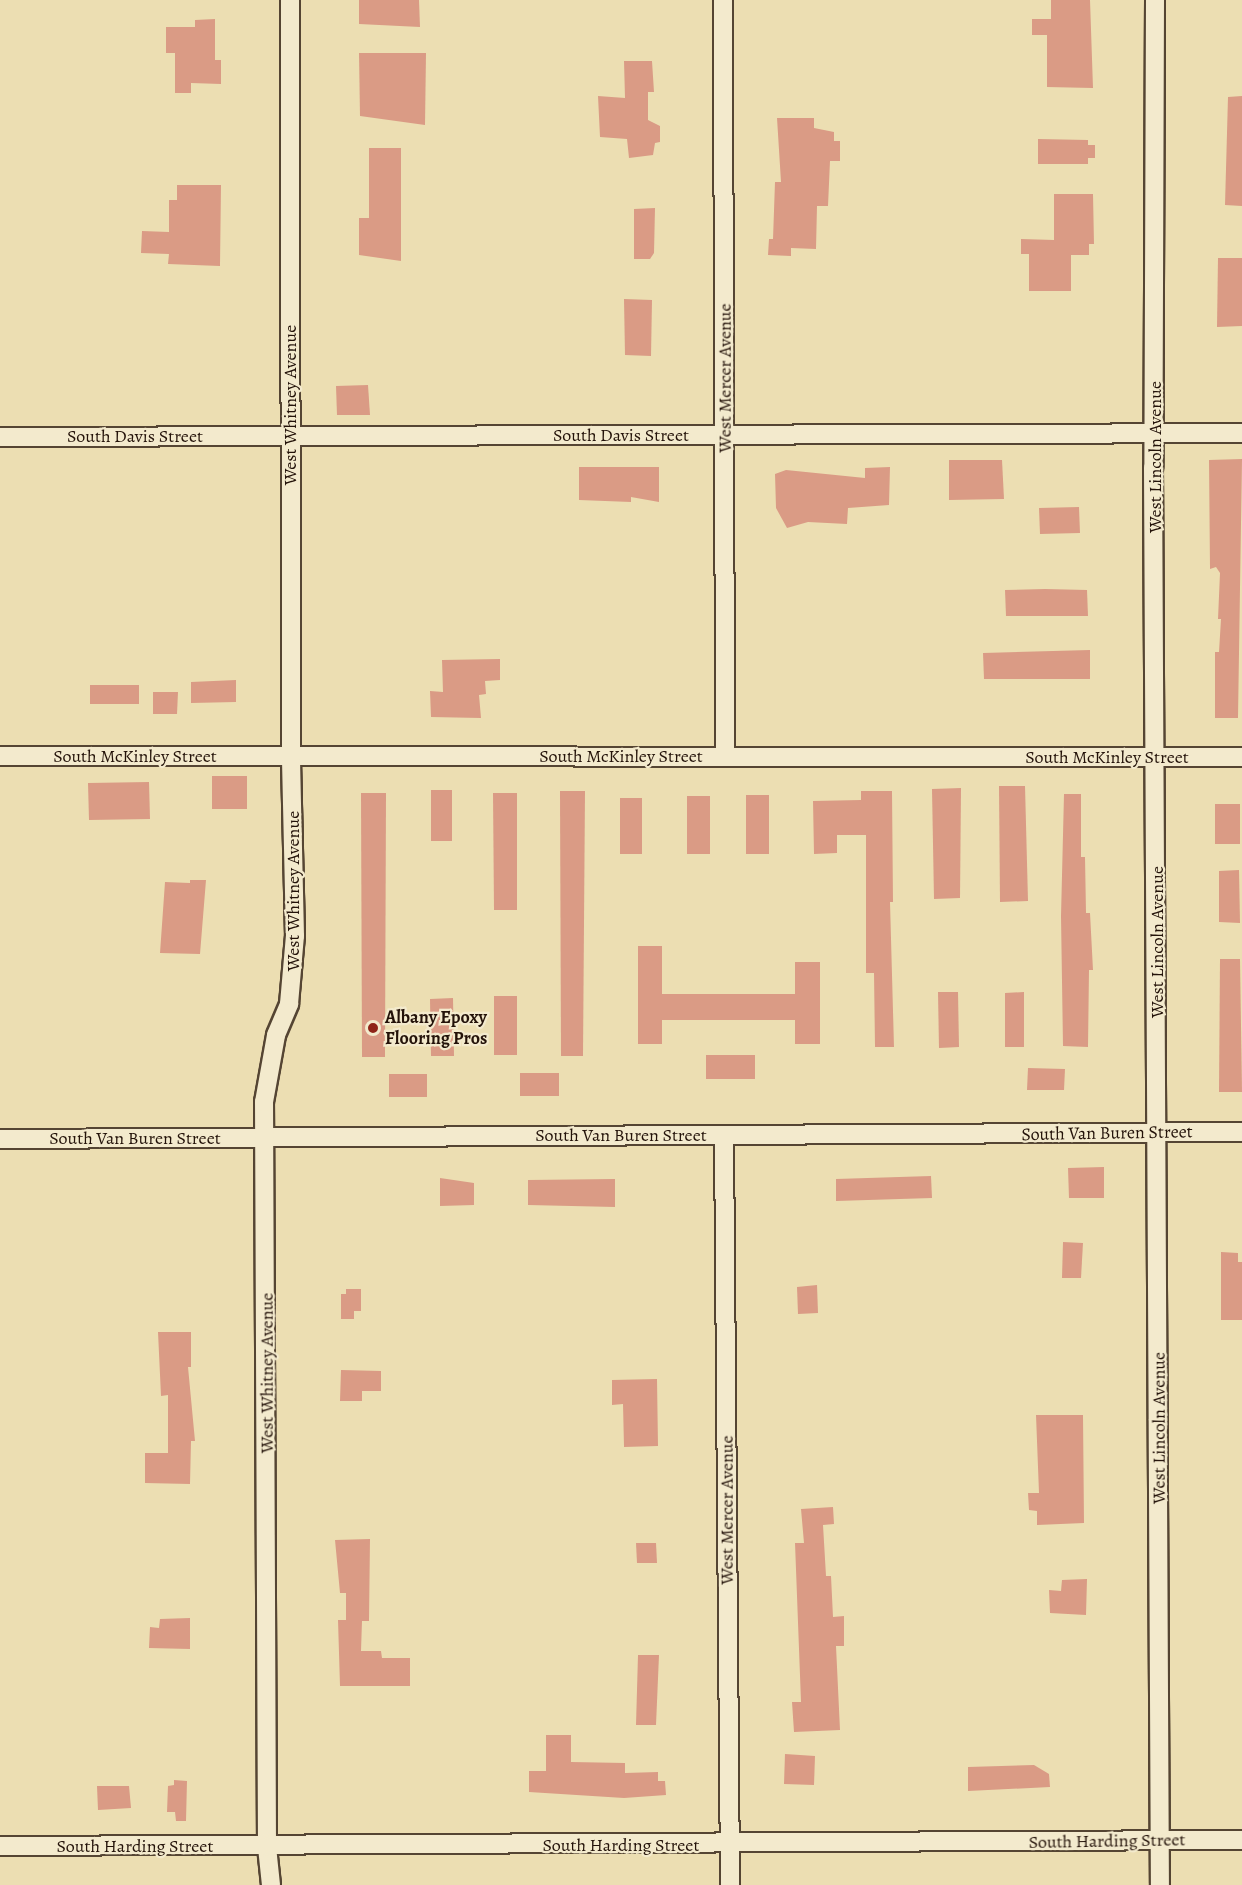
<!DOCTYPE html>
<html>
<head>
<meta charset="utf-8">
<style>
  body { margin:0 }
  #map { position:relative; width:1242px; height:1885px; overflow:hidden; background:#ecdeb2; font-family:Alegreya,serif }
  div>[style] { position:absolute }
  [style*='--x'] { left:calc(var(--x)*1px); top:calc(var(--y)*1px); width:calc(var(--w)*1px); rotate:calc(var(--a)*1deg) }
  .building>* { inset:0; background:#da9b85 }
  .roads { filter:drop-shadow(2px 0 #554533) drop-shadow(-2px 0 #554533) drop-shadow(0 2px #554533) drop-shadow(0 -2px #554533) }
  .minor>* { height:18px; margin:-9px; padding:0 9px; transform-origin:9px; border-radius:9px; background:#f3eacd }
  .dots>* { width:16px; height:16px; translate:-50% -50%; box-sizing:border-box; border:3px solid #f3eacd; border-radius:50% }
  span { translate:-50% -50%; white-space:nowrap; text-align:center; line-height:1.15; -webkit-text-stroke:4.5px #f3eacd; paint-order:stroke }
  .street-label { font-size:18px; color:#231209 }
  .poi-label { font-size:18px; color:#231209; font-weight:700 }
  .left { translate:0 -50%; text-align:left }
</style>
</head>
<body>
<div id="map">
  <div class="building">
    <div style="clip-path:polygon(359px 0,419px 0,420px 27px,359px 24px)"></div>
    <div style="clip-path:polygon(1051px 0,1090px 0,1093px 88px,1047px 87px,1047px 35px,1032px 35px,1032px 19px,1051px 19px)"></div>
    <div style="clip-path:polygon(215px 19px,215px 60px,221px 60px,221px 84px,191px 83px,191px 93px,175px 93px,175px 53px,166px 53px,166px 27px,195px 27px,195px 20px)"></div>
    <div style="clip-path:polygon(359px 53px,426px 53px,425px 125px,360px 116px)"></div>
    <div style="clip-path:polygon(624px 61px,652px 61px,654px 92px,648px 92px,648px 120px,660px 126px,660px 142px,655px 143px,653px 155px,629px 158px,627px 139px,600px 137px,598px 96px,625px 98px)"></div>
    <div style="clip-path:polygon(1242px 96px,1242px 206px,1225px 205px,1228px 97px)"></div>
    <div style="clip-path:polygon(777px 118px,814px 118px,814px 128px,834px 132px,834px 141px,840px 141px,840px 161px,830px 161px,828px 206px,817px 206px,816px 249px,791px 248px,791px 256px,768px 255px,769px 239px,773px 239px,775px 182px,781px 182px)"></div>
    <div style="clip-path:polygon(1038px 139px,1088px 140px,1088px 145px,1095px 145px,1095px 158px,1088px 158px,1088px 164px,1038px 164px)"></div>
    <div style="clip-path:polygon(369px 148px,401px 148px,401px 261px,359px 255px,359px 218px,369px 218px)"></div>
    <div style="clip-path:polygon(177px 185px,221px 185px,220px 266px,168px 264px,169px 254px,141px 253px,142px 231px,169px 232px,169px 200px,177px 200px)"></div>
    <div style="clip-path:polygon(1054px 194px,1093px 194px,1094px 244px,1089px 244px,1089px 255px,1071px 255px,1071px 291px,1029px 291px,1029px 254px,1021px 254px,1021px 239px,1054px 240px)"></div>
    <div style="clip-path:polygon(655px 208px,654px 253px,650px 259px,634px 259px,634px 209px)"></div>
    <div style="clip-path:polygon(1218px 258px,1242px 258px,1242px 326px,1217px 327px)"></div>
    <div style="clip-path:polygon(624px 299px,652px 300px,651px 356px,625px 355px)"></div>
    <div style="clip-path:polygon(368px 385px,370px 415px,337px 415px,336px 386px)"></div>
    <div style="clip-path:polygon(1242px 459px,1238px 718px,1215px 718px,1215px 652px,1219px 652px,1221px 619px,1218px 619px,1220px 573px,1216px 567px,1210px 569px,1209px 460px)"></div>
    <div style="clip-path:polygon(949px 460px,1002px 460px,1004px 499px,949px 500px)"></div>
    <div style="clip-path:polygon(579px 467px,659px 467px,659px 502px,631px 497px,631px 502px,579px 500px)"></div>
    <div style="clip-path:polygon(890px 467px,889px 505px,848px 508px,847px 524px,808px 522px,787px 528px,776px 508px,775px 474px,786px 470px,865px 478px,865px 468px)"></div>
    <div style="clip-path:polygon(1079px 507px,1080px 533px,1040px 534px,1039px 508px)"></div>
    <div style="clip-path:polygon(1045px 589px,1087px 590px,1088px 616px,1006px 616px,1005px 590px)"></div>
    <div style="clip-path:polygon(1090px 650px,1090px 679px,984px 679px,983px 653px)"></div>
    <div style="clip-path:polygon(500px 659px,500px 680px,485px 681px,486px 694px,479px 695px,481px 718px,431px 717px,430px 691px,443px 692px,442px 660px)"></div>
    <div style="clip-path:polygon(236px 680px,236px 702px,191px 703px,191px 682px)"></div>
    <div style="clip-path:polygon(90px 685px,139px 685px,139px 704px,90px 704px)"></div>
    <div style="clip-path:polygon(153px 692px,178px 692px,177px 714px,153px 714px)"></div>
    <div style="clip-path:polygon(212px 776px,247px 776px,247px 809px,212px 809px)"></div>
    <div style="clip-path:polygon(149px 782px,150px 819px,89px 820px,88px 783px)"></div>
    <div style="clip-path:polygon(999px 786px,1025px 786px,1028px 901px,1000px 902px)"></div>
    <div style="clip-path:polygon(961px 788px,960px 898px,934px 899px,932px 789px)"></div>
    <div style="clip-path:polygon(431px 790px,452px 790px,452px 841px,431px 841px)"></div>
    <div style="clip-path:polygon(560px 791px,585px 791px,583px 1056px,561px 1056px)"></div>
    <div style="clip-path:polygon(861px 791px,892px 791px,893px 902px,890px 902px,894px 1047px,875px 1047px,874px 973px,866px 973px,866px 835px,837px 835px,837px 853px,814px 854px,813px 801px,861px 800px)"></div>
    <div style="clip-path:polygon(361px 793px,386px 793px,385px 1057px,362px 1057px)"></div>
    <div style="clip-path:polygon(493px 793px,517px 793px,517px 910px,494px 910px)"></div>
    <div style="clip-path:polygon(1064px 794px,1081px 794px,1081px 857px,1085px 857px,1086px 913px,1090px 913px,1093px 970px,1089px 970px,1088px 1047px,1063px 1046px,1061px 916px)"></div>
    <div style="clip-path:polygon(746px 795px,769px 795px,769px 854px,746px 854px)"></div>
    <div style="clip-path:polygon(687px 796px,710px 796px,710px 854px,687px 854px)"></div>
    <div style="clip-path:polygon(620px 798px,642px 798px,642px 854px,620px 854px)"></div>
    <div style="clip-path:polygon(1215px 804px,1240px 804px,1240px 844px,1215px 844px)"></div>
    <div style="clip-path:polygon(1239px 870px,1240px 923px,1219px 922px,1219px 871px)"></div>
    <div style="clip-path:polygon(190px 880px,206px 880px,200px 954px,160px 953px,165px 882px,190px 883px)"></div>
    <div style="clip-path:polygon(638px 946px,662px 946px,662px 994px,795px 994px,795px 962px,820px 962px,820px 1044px,795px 1044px,795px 1020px,662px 1020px,662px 1044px,638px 1044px)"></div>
    <div style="clip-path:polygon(1220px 959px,1240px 959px,1242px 1092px,1219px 1092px)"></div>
    <div style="clip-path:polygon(938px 992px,958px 992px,959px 1047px,939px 1048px)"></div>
    <div style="clip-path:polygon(1024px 992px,1024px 1047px,1005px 1047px,1005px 993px)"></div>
    <div style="clip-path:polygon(494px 996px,517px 996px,517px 1055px,494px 1055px)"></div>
    <div style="clip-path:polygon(453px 998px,454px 1056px,431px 1056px,430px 999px)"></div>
    <div style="clip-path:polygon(706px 1055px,755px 1055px,755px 1079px,706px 1079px)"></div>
    <div style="clip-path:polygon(1028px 1068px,1065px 1069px,1064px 1090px,1027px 1090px)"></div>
    <div style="clip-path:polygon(520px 1073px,559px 1073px,559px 1096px,520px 1096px)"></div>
    <div style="clip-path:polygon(389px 1074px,427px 1074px,427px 1097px,389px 1097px)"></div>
    <div style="clip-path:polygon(1104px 1167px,1104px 1198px,1069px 1198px,1068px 1168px)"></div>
    <div style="clip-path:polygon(931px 1176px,932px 1198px,836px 1201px,836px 1179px)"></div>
    <div style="clip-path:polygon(440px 1178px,474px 1183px,474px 1205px,440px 1206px)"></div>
    <div style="clip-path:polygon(615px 1179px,615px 1207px,528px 1205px,528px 1180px)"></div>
    <div style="clip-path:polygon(1063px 1242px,1083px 1243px,1081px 1278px,1062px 1278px)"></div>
    <div style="clip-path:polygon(1221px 1252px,1238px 1253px,1238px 1262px,1242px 1262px,1242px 1320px,1221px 1320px)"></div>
    <div style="clip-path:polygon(817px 1285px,818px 1313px,798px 1314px,797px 1287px)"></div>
    <div style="clip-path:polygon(346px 1289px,361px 1289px,361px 1311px,354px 1311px,354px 1319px,341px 1319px,341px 1294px,346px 1294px)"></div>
    <div style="clip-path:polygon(158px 1332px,191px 1332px,191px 1367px,188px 1367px,195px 1441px,191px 1441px,190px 1484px,145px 1483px,145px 1453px,168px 1453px,168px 1395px,161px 1396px)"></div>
    <div style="clip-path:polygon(341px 1370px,381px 1371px,381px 1391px,362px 1391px,362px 1401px,340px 1401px)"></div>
    <div style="clip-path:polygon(657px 1379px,658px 1446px,624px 1447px,623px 1404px,612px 1405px,612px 1380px)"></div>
    <div style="clip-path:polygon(1036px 1415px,1083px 1415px,1084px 1523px,1037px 1525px,1037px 1511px,1029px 1510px,1028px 1493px,1039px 1493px)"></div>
    <div style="clip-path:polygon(833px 1507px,834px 1524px,823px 1525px,826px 1576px,831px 1576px,833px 1617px,844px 1616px,844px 1646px,836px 1646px,840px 1730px,794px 1732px,792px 1702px,801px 1702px,795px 1543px,804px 1543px,801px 1509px)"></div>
    <div style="clip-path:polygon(370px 1539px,369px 1621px,362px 1621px,361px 1651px,381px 1651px,382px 1658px,410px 1658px,410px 1686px,340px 1686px,338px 1620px,346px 1620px,346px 1593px,340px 1593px,335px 1540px)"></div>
    <div style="clip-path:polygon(636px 1543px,656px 1543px,657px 1563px,637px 1563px)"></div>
    <div style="clip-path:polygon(1087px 1579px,1086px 1615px,1050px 1613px,1049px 1590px,1061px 1591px,1062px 1580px)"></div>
    <div style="clip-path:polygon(190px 1618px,190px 1649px,149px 1648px,150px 1627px,159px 1628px,160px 1619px)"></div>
    <div style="clip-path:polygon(638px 1655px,659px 1655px,656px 1725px,636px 1725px)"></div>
    <div style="clip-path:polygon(546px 1735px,571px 1735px,571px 1762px,625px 1763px,625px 1773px,658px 1772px,658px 1781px,665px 1781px,666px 1795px,624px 1798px,529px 1792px,529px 1771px,546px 1771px)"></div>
    <div style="clip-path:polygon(785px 1754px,815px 1756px,814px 1785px,784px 1784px)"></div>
    <div style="clip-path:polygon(1034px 1765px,1049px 1774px,1050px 1787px,968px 1791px,968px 1767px)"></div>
    <div style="clip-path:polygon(174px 1780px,187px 1781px,186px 1821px,176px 1821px,175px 1812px,167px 1812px,168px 1786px,174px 1785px)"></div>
    <div style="clip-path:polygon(97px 1786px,129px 1786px,131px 1808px,98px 1810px)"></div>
  </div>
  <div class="roads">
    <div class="minor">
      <div style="--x:723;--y:0;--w:756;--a:89.85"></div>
      <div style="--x:1155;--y:0;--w:468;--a:90.2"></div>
      <div style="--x:1153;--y:468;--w:1417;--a:89.72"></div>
      <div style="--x:0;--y:437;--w:1242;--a:-0.18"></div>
      <div style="--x:0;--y:756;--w:1242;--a:0.05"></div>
      <div style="--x:724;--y:1135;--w:750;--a:89.54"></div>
      <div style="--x:0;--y:1139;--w:1242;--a:-0.32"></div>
      <div style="--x:0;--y:1846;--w:1242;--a:-0.28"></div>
      <div style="--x:271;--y:1885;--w:39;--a:-96"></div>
      <div style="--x:267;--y:1846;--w:744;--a:-90.23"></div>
      <div style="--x:264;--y:1102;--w:68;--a:-79.8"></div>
      <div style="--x:276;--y:1035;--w:34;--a:-67"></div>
      <div style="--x:289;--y:1004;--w:68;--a:-85"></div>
      <div style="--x:295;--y:936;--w:180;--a:-91.3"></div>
      <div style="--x:291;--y:756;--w:756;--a:-90.08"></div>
    </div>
  </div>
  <div class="dots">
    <div style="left:373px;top:1028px;background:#8f2418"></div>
  </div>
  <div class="street-label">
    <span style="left:725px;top:378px;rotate:-90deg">West Mercer Avenue</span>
    <span style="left:290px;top:405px;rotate:-90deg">West Whitney Avenue</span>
    <span style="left:621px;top:435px">South Davis Street</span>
    <span style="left:135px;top:436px">South Davis Street</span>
    <span style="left:1155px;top:457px;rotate:-90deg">West Lincoln Avenue</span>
    <span style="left:135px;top:756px">South McKinley Street</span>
    <span style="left:621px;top:756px">South McKinley Street</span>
    <span style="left:1107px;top:757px">South McKinley Street</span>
    <span style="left:293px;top:891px;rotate:-90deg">West Whitney Avenue</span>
    <span style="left:1157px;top:942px;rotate:-90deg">West Lincoln Avenue</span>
    <span style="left:1107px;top:1133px;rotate:-1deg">South Van Buren Street</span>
    <span style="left:621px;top:1135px">South Van Buren Street</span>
    <span style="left:135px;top:1138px">South Van Buren Street</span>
    <span style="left:267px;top:1373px;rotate:-90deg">West Whitney Avenue</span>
    <span style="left:1159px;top:1428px;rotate:-90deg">West Lincoln Avenue</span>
    <span style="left:727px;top:1510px;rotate:-90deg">West Mercer Avenue</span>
    <span style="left:1107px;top:1841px;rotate:-1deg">South Harding Street</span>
    <span style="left:621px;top:1845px">South Harding Street</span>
    <span style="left:135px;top:1846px">South Harding Street</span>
  </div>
  <div class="poi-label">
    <span class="left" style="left:385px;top:1028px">Albany Epoxy<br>Flooring Pros</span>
  </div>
</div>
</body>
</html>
